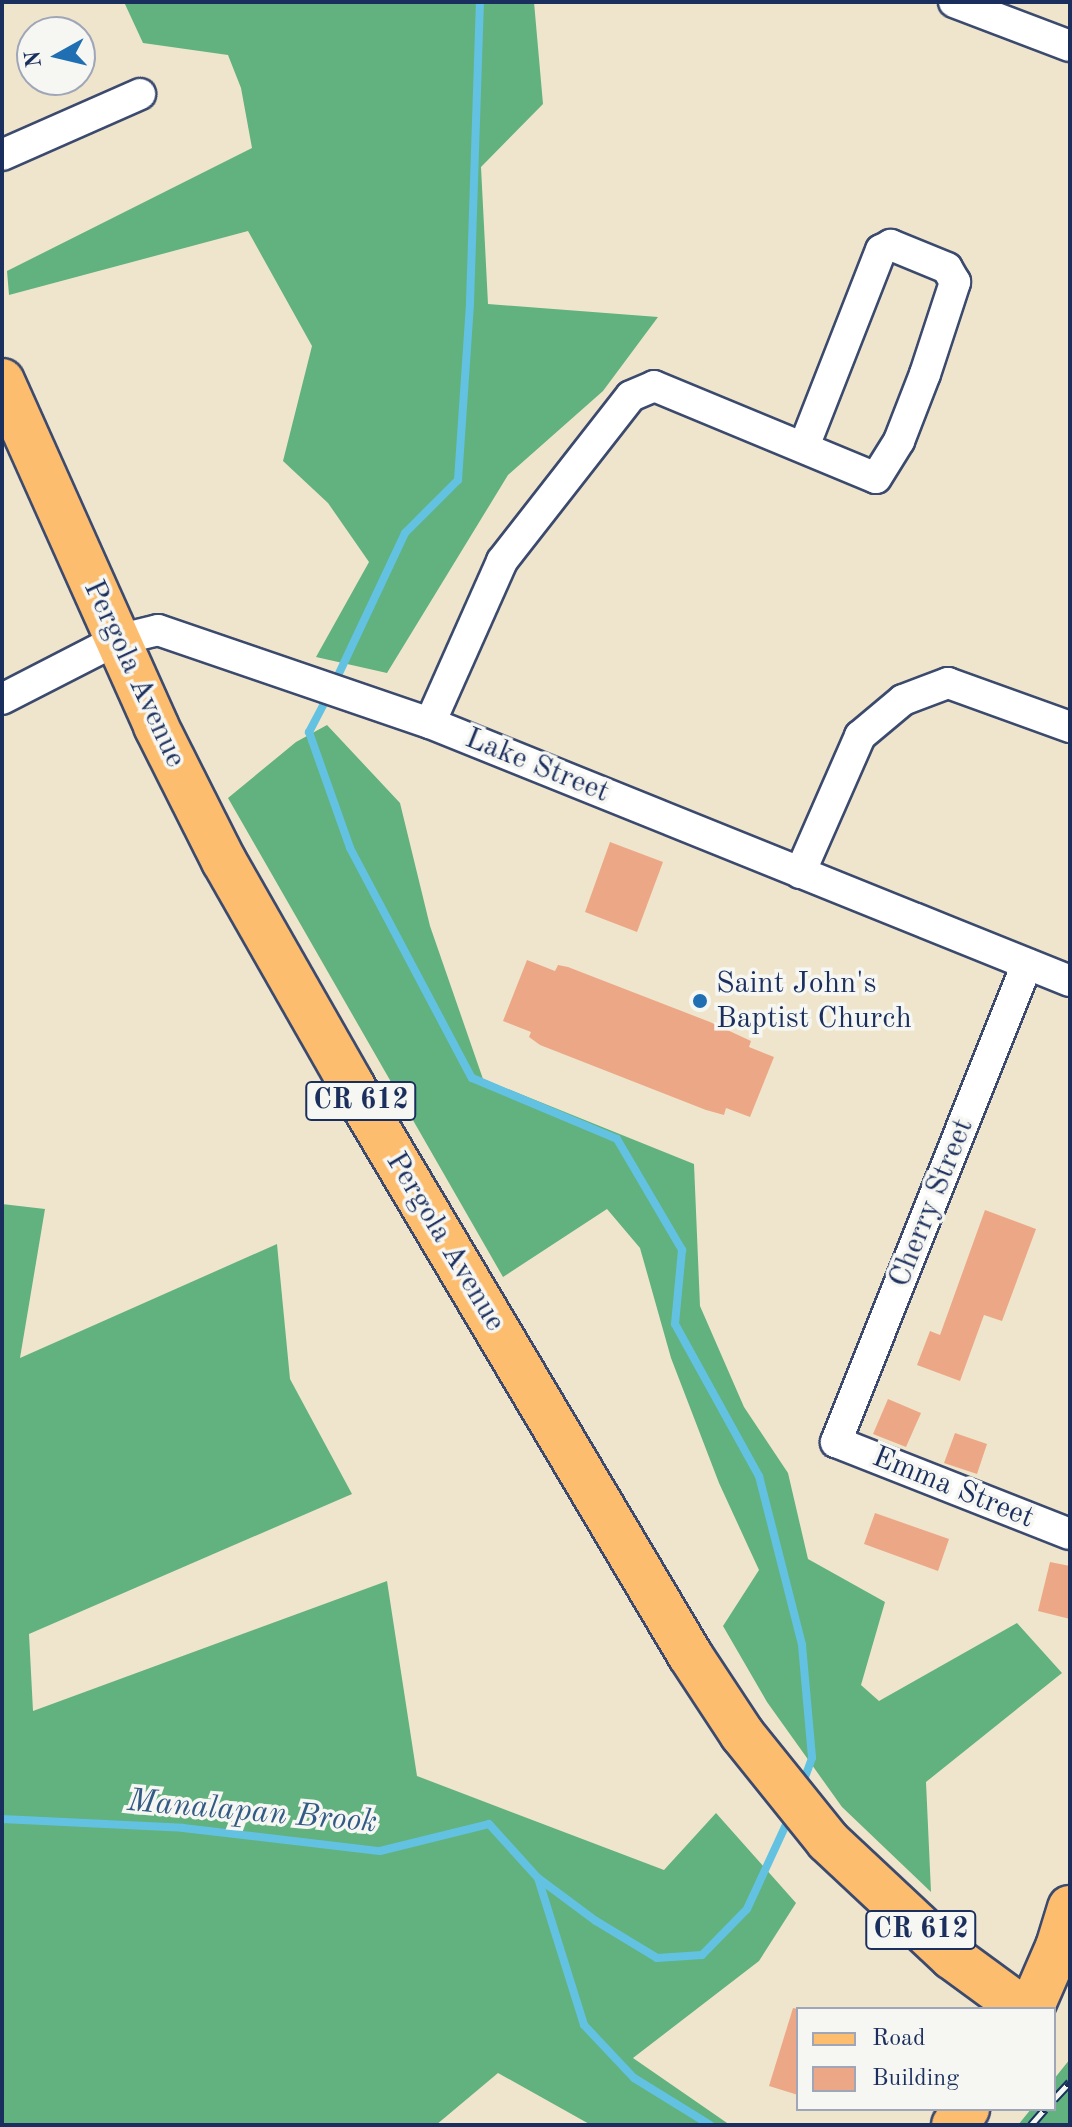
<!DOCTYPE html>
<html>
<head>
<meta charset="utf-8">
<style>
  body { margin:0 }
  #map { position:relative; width:1072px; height:2127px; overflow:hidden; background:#efe5cc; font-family:"Old Standard TT",serif }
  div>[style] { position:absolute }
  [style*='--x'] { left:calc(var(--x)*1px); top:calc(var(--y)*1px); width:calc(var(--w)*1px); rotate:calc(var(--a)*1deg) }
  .forest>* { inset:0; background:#61b27f }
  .stream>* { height:8px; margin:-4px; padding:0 4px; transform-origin:4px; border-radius:4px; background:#63c2e1 }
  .building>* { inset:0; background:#eca886 }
  .roads { filter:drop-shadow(2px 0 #3b4a6e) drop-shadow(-2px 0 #3b4a6e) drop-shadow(0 2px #3b4a6e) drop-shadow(0 -2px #3b4a6e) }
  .street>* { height:30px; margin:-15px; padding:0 15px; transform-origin:15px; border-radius:15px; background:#fff }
  .primary>* { height:44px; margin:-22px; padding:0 22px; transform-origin:22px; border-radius:22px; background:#fcbd6e }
  .rail>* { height:9px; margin-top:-4.5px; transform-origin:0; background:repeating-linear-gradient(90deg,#f6f6f2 0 18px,#1b2f5e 0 36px); box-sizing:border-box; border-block:2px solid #1b2f5e }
  .dots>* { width:22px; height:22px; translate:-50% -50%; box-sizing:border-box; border:4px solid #f6f6f2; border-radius:50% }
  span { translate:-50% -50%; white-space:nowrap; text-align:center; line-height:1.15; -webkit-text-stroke:7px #f6f6f2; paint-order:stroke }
  .shield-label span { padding:2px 6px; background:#f6f6f2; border:2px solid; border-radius:6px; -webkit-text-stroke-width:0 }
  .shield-label { font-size:28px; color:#1b2f5e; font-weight:700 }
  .street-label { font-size:30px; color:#1b2f5e }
  .poi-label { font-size:30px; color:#1b2f5e }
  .left { translate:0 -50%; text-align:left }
  .water-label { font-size:32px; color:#315b85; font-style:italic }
  .frame { position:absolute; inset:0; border:4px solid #1b2f5e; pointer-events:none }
  .legend { position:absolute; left:796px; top:2007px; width:260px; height:104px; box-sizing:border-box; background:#f6f6f2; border:2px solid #9ea6b7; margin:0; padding:10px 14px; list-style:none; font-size:24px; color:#1b2f5e }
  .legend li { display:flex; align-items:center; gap:16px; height:40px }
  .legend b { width:40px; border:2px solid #9ea6b7 }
  .north { position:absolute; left:16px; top:16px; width:80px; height:80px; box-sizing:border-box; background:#f6f6f2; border:2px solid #9ea6b7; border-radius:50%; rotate:262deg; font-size:22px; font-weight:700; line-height:32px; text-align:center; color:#1b2f5e }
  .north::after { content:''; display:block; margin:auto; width:28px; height:36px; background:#1f6fb2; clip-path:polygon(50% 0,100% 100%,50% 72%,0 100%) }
</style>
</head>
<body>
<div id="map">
  <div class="forest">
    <div style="clip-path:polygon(124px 2px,534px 2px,543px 104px,481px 167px,488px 304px,658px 317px,603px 391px,508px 475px,387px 673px,316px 657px,369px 562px,328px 503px,283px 461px,312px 346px,248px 231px,9px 295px,7px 271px,252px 148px,241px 88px,228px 55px,143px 43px)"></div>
    <div style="clip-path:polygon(327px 725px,400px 803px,430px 926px,483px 1079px,694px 1164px,700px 1306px,744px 1407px,788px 1473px,808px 1559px,885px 1602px,861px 1685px,879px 1701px,1017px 1623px,1062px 1673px,926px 1782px,931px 1892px,842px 1807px,767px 1702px,723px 1626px,759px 1570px,719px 1483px,671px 1358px,640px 1248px,607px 1209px,503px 1277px,228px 798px,296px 742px)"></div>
    <div style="clip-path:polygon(2px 1204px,45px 1209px,20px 1358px,277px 1244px,290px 1379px,352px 1494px,29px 1634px,33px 1711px,387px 1581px,417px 1776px,664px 1870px,716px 1813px,796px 1903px,759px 1961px,633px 2058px,730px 2125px,591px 2125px,498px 2073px,436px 2125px,2px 2125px)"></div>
    <div style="clip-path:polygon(1070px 2059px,1070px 2125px,1018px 2125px,1031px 2109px,1054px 2109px,1054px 2079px)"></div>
  </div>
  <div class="stream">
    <div style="--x:334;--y:684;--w:167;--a:-64.8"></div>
    <div style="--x:405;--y:533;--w:75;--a:-45"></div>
    <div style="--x:458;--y:480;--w:178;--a:-86.1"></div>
    <div style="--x:470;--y:302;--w:300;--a:-88.1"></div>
    <div style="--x:328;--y:696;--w:41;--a:117.8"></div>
    <div style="--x:309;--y:732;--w:123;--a:70.5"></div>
    <div style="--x:350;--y:848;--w:260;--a:62.1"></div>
    <div style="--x:472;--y:1078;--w:157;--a:22.8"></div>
    <div style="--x:617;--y:1139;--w:129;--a:59.6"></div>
    <div style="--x:682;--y:1250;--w:74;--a:95.4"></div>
    <div style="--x:675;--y:1324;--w:174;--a:61.1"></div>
    <div style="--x:759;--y:1476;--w:174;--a:75.7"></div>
    <div style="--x:802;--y:1645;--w:113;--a:84.9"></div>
    <div style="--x:812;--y:1758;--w:29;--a:110"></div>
    <div style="--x:2;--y:1819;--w:181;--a:2.8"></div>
    <div style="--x:183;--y:1828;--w:198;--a:6.7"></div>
    <div style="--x:380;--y:1851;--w:112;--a:-13.9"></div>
    <div style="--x:489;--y:1824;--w:73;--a:47.8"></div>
    <div style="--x:538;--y:1878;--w:154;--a:72.6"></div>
    <div style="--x:584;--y:2025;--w:73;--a:46.7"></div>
    <div style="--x:634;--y:2078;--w:89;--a:31.7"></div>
    <div style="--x:538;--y:1878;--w:72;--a:36.6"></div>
    <div style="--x:596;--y:1921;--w:71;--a:31.2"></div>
    <div style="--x:657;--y:1958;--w:45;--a:-3.8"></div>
    <div style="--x:702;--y:1955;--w:64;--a:-45.6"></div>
    <div style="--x:747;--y:1909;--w:102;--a:-65.2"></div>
  </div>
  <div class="building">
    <div style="clip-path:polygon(610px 842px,663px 862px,637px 932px,585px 912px)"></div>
    <div style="clip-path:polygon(527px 960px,555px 971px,558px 965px,568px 967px,710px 1022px,751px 1041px,749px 1047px,774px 1057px,750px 1117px,726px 1108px,724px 1115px,706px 1110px,540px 1045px,529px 1037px,531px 1032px,503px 1021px)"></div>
    <div style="clip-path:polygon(985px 1210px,1036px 1229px,1002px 1321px,984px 1315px,960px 1381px,917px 1365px,930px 1331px,940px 1335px)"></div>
    <div style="clip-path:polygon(888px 1399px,921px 1413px,906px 1447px,873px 1434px)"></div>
    <div style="clip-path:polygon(955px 1433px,987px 1444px,977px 1474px,944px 1463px)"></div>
    <div style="clip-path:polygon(875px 1513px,949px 1539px,938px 1571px,864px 1544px)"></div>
    <div style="clip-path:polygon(1050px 1562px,1070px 1566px,1070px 1619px,1038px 1611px)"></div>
    <div style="clip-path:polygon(793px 2008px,798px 2009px,798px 2095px,769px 2086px)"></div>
  </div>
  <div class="roads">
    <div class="street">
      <div style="--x:954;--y:2;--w:124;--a:20.8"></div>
      <div style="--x:2;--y:155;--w:151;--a:-23.8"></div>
      <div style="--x:2;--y:699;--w:129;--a:-27.2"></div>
      <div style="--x:117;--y:640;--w:42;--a:-13.7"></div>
      <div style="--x:158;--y:630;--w:287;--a:18.9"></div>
      <div style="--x:430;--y:723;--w:690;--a:21.96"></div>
      <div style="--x:430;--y:723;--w:177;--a:-66"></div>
      <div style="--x:502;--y:561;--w:209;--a:-52"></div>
      <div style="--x:631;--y:396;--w:25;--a:-23"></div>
      <div style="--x:654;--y:386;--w:240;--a:22.5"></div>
      <div style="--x:876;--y:478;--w:44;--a:-58.1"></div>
      <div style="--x:899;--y:441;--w:72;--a:-68.8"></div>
      <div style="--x:925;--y:374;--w:97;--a:-71.9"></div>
      <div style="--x:955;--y:282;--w:16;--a:-120"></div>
      <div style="--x:947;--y:268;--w:61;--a:-157.7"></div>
      <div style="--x:891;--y:245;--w:11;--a:153"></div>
      <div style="--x:881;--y:250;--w:211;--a:111.4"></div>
      <div style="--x:800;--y:873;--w:150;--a:-66.3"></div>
      <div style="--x:860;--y:736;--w:56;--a:-39.9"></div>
      <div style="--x:903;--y:700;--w:48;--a:-20.7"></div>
      <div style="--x:948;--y:683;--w:130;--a:19.8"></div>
      <div style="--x:1027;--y:964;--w:515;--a:111.78"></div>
      <div style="--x:836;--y:1442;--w:251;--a:21.5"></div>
    </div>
    <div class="primary">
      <div style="--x:2;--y:381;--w:378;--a:65.9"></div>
      <div style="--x:156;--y:726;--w:151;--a:63.3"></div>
      <div style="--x:224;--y:861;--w:257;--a:60.3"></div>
      <div style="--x:351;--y:1084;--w:664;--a:59.3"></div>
      <div style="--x:690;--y:1655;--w:95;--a:56.6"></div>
      <div style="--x:742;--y:1734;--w:137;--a:51.2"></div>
      <div style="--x:828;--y:1841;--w:170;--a:43.1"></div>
      <div style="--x:952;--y:1957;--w:88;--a:36.2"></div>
      <div style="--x:1031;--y:2009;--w:68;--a:-66.5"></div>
      <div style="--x:1058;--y:1947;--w:41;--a:-72.9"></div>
      <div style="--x:954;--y:2125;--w:21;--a:-51"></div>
    </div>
  </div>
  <div class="rail">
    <div style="--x:1054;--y:2099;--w:23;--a:-47"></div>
    <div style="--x:1031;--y:2125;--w:21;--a:-49"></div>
  </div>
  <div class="dots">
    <div style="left:700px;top:1001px;background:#1f6fb2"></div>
  </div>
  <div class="shield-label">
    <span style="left:361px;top:1101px">CR 612</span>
    <span style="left:921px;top:1930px">CR 612</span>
  </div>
  <div class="street-label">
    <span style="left:134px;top:674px;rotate:65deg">Pergola Avenue</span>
    <span style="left:537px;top:766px;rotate:22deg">Lake Street</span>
    <span style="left:932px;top:1203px;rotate:-68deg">Cherry Street</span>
    <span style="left:445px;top:1242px;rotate:59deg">Pergola Avenue</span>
    <span style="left:953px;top:1488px;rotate:22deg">Emma Street</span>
  </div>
  <div class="poi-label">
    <span class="left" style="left:716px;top:1001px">Saint John's<br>Baptist Church</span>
  </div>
  <div class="water-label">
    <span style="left:252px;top:1813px;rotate:5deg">Manalapan Brook</span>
  </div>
  <div class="frame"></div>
  <ul class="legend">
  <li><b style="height:10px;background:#fcbd6e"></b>Road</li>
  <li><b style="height:22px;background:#eca886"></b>Building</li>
  </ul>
  <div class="north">N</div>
</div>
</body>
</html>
